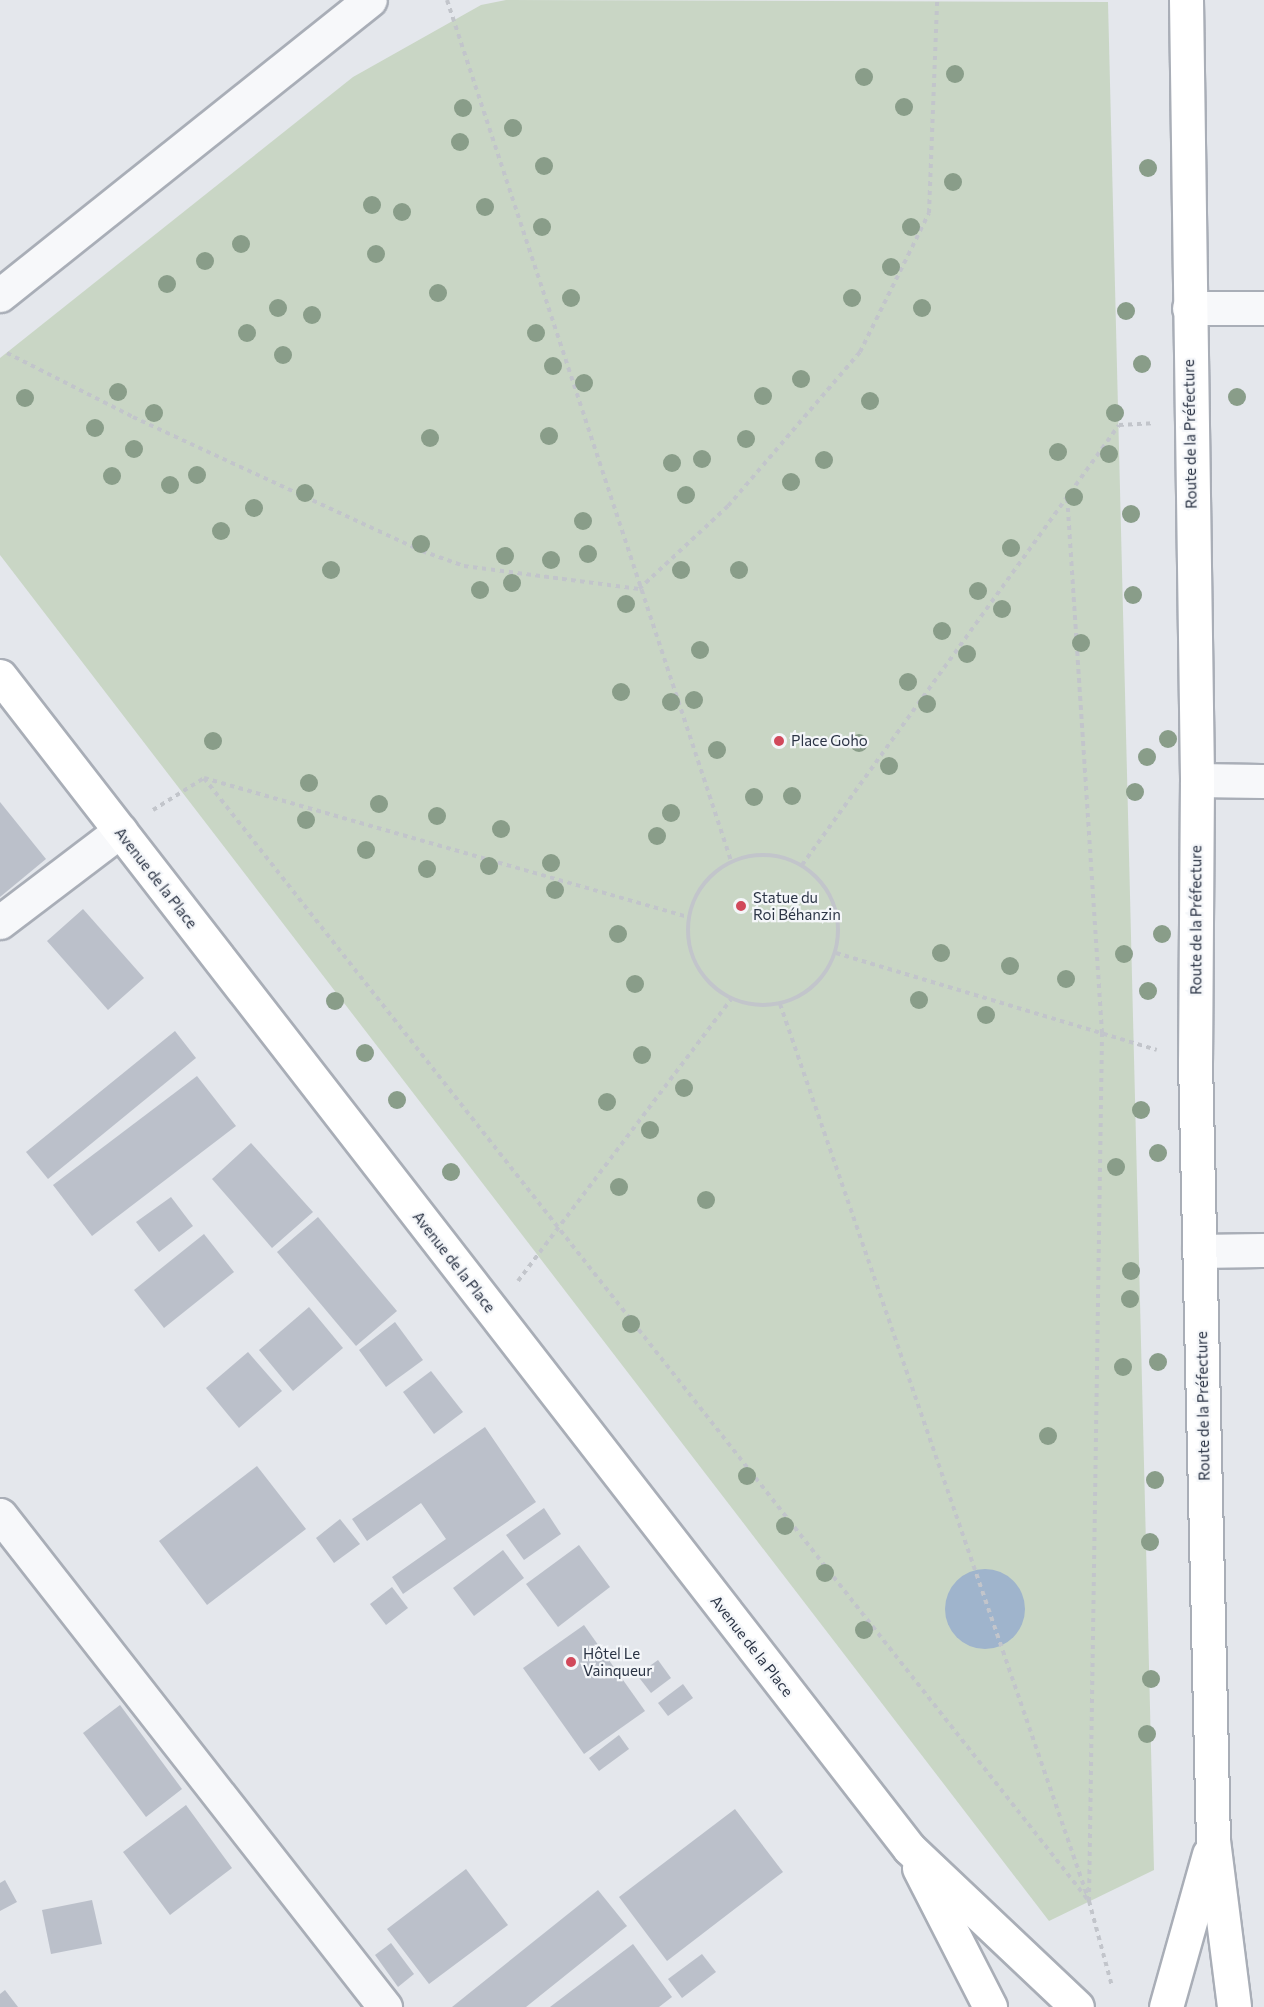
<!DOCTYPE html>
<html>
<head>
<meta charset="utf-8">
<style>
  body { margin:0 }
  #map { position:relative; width:1264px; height:2007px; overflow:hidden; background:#e4e7ec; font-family:Commissioner,sans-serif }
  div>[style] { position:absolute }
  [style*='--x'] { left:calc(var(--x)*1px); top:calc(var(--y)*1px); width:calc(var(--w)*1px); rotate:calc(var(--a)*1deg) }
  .green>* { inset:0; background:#c9d6c5 }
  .water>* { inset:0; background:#9fb4cc }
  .round { border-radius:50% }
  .building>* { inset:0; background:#bbc0ca }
  .path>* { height:4px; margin-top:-2px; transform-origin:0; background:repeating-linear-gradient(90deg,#c2c5cb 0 4.5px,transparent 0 9px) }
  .path>.ring { margin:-2px; padding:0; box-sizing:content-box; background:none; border:4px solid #c2c5cb; border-radius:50% }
  .roads { filter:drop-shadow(2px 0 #a9aeb7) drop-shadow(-2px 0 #a9aeb7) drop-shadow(0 2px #a9aeb7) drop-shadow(0 -2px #a9aeb7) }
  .street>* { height:33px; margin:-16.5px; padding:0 16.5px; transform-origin:16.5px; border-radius:16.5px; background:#f7f8fa }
  .secondary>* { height:33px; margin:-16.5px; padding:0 16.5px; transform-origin:16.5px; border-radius:16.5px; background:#fff }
  .trees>* { width:18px; height:18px; margin:-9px; border-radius:50%; background:#899d89 }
  .dots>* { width:16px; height:16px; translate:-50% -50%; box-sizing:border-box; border:3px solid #f4f6f9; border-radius:50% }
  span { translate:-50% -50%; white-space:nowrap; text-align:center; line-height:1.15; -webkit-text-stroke:4.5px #f4f6f9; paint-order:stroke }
  .street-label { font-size:15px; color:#2b3445 }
  .poi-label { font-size:15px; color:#2b3445 }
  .left { translate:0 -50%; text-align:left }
</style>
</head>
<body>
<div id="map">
  <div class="green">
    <div style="clip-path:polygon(506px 0,1108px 2px,1154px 1870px,1049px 1921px,0 555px,0 358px,353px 77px,481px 5px)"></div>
  </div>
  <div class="water">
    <div class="round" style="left:945px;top:1569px;width:80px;height:80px"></div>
  </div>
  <div class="building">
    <div style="clip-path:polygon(0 802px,46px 859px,0 897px)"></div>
    <div style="clip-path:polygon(83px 909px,144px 978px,108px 1010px,47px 941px)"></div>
    <div style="clip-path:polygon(175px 1031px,196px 1058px,48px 1179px,26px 1152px)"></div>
    <div style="clip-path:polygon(197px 1076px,236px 1126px,92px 1236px,53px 1185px)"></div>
    <div style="clip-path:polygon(251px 1143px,313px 1212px,272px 1248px,212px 1179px)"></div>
    <div style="clip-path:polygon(171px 1197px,193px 1226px,159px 1252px,136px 1222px)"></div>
    <div style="clip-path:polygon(318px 1217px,397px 1311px,356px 1346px,277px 1252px)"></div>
    <div style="clip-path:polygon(204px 1234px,234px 1272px,164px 1328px,134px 1290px)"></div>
    <div style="clip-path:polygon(309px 1307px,343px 1348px,293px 1391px,259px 1350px)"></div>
    <div style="clip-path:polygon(395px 1322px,423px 1360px,386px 1387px,359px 1350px)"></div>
    <div style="clip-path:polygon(248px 1352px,282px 1391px,239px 1428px,206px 1388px)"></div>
    <div style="clip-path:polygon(431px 1371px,463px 1412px,434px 1434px,403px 1392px)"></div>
    <div style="clip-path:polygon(485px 1427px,536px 1502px,403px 1594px,392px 1577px,446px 1539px,421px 1503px,367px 1541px,352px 1519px)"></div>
    <div style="clip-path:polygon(257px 1466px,306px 1529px,207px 1605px,159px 1541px)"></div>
    <div style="clip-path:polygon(544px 1508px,561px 1534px,524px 1560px,506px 1535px)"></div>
    <div style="clip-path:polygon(340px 1519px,360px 1544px,334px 1563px,316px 1538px)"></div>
    <div style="clip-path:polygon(579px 1545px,610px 1587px,558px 1627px,526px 1584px)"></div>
    <div style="clip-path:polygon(503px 1550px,524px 1578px,474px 1616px,453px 1588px)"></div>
    <div style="clip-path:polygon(392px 1587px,408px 1608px,386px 1625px,370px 1604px)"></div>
    <div style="clip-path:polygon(584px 1625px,645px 1711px,584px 1754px,523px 1668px)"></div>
    <div style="clip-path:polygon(658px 1660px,671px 1678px,651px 1693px,637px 1675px)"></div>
    <div style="clip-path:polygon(683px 1684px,693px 1698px,668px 1716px,658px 1703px)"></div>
    <div style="clip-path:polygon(120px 1705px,182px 1789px,146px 1817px,83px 1733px)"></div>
    <div style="clip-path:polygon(619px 1735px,629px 1749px,599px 1771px,589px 1758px)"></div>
    <div style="clip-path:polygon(186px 1805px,232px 1868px,170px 1915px,123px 1852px)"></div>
    <div style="clip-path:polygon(735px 1809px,783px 1872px,667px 1961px,619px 1897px)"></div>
    <div style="clip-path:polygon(466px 1869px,508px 1925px,429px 1984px,387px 1929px)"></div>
    <div style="clip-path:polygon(5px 1880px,17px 1902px,0 1911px,0 1883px)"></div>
    <div style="clip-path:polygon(598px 1890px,627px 1926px,526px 2007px,452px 2007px)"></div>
    <div style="clip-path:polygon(92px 1900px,102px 1944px,51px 1954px,42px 1910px)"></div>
    <div style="clip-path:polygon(391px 1943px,414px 1974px,398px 1987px,375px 1955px)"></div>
    <div style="clip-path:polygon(633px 1944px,672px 1997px,659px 2007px,550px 2007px)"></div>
    <div style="clip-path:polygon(702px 1954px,716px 1972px,682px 1998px,668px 1979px)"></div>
    <div style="clip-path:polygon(5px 1990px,18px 2007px,0 2007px,0 1994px)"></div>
  </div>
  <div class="path">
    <div style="--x:447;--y:0;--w:907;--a:71.74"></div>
    <div style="--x:7;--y:353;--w:141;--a:26.9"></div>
    <div style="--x:133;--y:417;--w:319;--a:24.9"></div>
    <div style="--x:422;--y:551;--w:45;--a:19.7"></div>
    <div style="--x:464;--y:566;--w:177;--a:7.5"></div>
    <div style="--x:639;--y:589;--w:122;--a:-43"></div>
    <div style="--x:728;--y:506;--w:203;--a:-49.4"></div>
    <div style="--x:860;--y:352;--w:155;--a:-63.6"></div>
    <div style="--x:929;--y:213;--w:213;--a:-87.8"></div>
    <div style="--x:204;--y:778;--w:1430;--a:51.76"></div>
    <div style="--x:1089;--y:1901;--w:868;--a:-89.14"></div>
    <div style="--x:1102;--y:1033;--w:540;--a:-93.72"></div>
    <div style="--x:153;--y:810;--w:60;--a:-32.1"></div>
    <div style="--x:204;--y:778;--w:504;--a:16.02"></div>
    <div class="ring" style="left:688px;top:855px;width:146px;height:146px"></div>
    <div style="--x:802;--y:865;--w:542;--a:-54.23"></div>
    <div style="--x:1119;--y:425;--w:34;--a:-3"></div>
    <div style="--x:836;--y:953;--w:335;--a:16.8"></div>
    <div style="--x:780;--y:1004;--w:949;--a:70.99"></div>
    <div style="--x:1089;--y:1901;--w:88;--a:74.9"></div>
    <div style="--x:518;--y:1281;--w:353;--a:-52.9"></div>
  </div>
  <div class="roads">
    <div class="street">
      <div style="--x:0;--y:295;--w:473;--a:-38.6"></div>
      <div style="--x:1189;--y:308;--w:75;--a:0"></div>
      <div style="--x:1197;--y:780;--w:67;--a:0.9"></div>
      <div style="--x:0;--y:922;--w:151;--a:-37.2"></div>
      <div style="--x:1199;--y:1251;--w:65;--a:-0.9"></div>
      <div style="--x:0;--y:1515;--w:625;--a:51.96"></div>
    </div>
    <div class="secondary">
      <div style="--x:1186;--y:0;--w:780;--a:89.19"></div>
      <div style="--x:1197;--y:780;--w:281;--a:90.4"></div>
      <div style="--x:1195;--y:1061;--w:779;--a:88.68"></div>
      <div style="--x:1213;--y:1840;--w:168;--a:82.8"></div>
      <div style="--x:0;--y:676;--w:1483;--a:52.2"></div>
      <div style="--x:909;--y:1848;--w:231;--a:43.4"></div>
      <div style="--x:919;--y:1868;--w:156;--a:62.9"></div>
      <div style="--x:1166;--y:2007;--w:159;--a:-74.3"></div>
    </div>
  </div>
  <div class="trees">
    <div style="left:955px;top:74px"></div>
    <div style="left:864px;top:77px"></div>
    <div style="left:904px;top:107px"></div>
    <div style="left:463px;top:108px"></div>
    <div style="left:513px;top:128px"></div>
    <div style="left:460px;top:142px"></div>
    <div style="left:544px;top:166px"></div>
    <div style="left:1148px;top:168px"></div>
    <div style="left:953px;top:182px"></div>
    <div style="left:372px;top:205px"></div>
    <div style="left:485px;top:207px"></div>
    <div style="left:402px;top:212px"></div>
    <div style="left:542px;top:227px"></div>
    <div style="left:911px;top:227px"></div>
    <div style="left:241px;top:244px"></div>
    <div style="left:376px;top:254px"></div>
    <div style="left:205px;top:261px"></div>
    <div style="left:891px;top:267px"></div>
    <div style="left:167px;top:284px"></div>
    <div style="left:438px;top:293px"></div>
    <div style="left:571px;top:298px"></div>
    <div style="left:852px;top:298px"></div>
    <div style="left:278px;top:308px"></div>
    <div style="left:922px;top:308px"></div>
    <div style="left:1126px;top:311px"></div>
    <div style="left:312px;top:315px"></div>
    <div style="left:247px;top:333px"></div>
    <div style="left:536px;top:333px"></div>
    <div style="left:283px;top:355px"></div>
    <div style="left:1142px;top:364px"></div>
    <div style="left:553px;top:366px"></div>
    <div style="left:801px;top:379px"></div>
    <div style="left:584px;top:383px"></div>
    <div style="left:118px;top:392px"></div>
    <div style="left:763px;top:396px"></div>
    <div style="left:1237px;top:397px"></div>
    <div style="left:25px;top:398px"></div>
    <div style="left:870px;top:401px"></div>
    <div style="left:154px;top:413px"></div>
    <div style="left:1115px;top:413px"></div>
    <div style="left:95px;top:428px"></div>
    <div style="left:549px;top:436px"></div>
    <div style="left:430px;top:438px"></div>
    <div style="left:746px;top:439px"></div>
    <div style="left:134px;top:449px"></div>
    <div style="left:1058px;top:452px"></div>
    <div style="left:1109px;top:454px"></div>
    <div style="left:702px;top:459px"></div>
    <div style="left:824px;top:460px"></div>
    <div style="left:672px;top:463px"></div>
    <div style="left:197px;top:475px"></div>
    <div style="left:112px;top:476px"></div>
    <div style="left:791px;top:482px"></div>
    <div style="left:170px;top:485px"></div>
    <div style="left:305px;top:493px"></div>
    <div style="left:686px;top:495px"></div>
    <div style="left:1074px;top:497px"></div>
    <div style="left:254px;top:508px"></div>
    <div style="left:1131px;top:514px"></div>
    <div style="left:583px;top:521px"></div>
    <div style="left:221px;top:531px"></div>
    <div style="left:421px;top:544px"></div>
    <div style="left:1011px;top:548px"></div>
    <div style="left:588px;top:554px"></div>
    <div style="left:505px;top:556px"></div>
    <div style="left:551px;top:560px"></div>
    <div style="left:331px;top:570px"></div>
    <div style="left:681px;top:570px"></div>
    <div style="left:739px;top:570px"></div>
    <div style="left:512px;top:583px"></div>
    <div style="left:480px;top:590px"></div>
    <div style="left:978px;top:591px"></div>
    <div style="left:1133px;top:595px"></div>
    <div style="left:626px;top:604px"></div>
    <div style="left:1002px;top:609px"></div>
    <div style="left:942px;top:631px"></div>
    <div style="left:1081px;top:643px"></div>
    <div style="left:700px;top:650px"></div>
    <div style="left:967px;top:654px"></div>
    <div style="left:908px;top:682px"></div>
    <div style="left:621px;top:692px"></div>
    <div style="left:694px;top:700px"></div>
    <div style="left:671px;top:702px"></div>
    <div style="left:927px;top:704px"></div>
    <div style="left:1168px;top:739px"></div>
    <div style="left:213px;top:741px"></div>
    <div style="left:859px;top:743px"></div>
    <div style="left:717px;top:750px"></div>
    <div style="left:1147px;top:757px"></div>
    <div style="left:889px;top:766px"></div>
    <div style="left:309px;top:783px"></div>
    <div style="left:1135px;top:792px"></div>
    <div style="left:792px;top:796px"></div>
    <div style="left:754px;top:797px"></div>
    <div style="left:379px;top:804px"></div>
    <div style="left:671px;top:813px"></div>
    <div style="left:437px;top:816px"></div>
    <div style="left:306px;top:820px"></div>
    <div style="left:501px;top:829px"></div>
    <div style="left:657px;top:836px"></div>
    <div style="left:366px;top:850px"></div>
    <div style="left:551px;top:863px"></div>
    <div style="left:489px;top:866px"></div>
    <div style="left:427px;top:869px"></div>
    <div style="left:555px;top:890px"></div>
    <div style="left:618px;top:934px"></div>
    <div style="left:1162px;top:934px"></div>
    <div style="left:941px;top:953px"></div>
    <div style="left:1124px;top:954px"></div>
    <div style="left:1010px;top:966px"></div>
    <div style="left:1066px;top:979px"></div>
    <div style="left:635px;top:984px"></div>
    <div style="left:1148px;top:991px"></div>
    <div style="left:919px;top:1000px"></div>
    <div style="left:335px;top:1001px"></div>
    <div style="left:986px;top:1015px"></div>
    <div style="left:365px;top:1053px"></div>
    <div style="left:642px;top:1055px"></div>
    <div style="left:684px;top:1088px"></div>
    <div style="left:397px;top:1100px"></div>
    <div style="left:607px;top:1102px"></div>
    <div style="left:1141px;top:1110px"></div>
    <div style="left:650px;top:1130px"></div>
    <div style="left:1158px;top:1153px"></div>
    <div style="left:1116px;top:1167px"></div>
    <div style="left:451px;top:1172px"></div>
    <div style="left:619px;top:1187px"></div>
    <div style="left:706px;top:1200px"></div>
    <div style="left:1131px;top:1271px"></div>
    <div style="left:1130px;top:1299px"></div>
    <div style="left:631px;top:1324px"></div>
    <div style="left:1158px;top:1362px"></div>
    <div style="left:1123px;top:1367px"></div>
    <div style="left:1048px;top:1436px"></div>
    <div style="left:747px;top:1476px"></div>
    <div style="left:1155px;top:1480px"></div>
    <div style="left:785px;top:1526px"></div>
    <div style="left:1150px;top:1542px"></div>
    <div style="left:825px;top:1573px"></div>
    <div style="left:864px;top:1630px"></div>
    <div style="left:1151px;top:1679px"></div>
    <div style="left:1147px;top:1734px"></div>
  </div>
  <div class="dots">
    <div style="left:779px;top:741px;background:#d1495b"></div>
    <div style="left:741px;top:906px;background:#d1495b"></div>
    <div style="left:571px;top:1662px;background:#d1495b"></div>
  </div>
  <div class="street-label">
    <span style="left:1190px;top:434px;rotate:-91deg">Route de la Préfecture</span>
    <span style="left:156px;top:878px;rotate:52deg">Avenue de la Place</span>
    <span style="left:1196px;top:920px;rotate:-90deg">Route de la Préfecture</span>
    <span style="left:454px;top:1262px;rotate:52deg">Avenue de la Place</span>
    <span style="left:1203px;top:1406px;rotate:-91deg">Route de la Préfecture</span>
    <span style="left:752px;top:1646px;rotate:52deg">Avenue de la Place</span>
  </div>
  <div class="poi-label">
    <span class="left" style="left:791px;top:741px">Place Goho</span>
    <span class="left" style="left:753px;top:906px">Statue du<br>Roi Béhanzin</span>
    <span class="left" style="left:583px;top:1662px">Hôtel Le<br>Vainqueur</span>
  </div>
</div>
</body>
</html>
